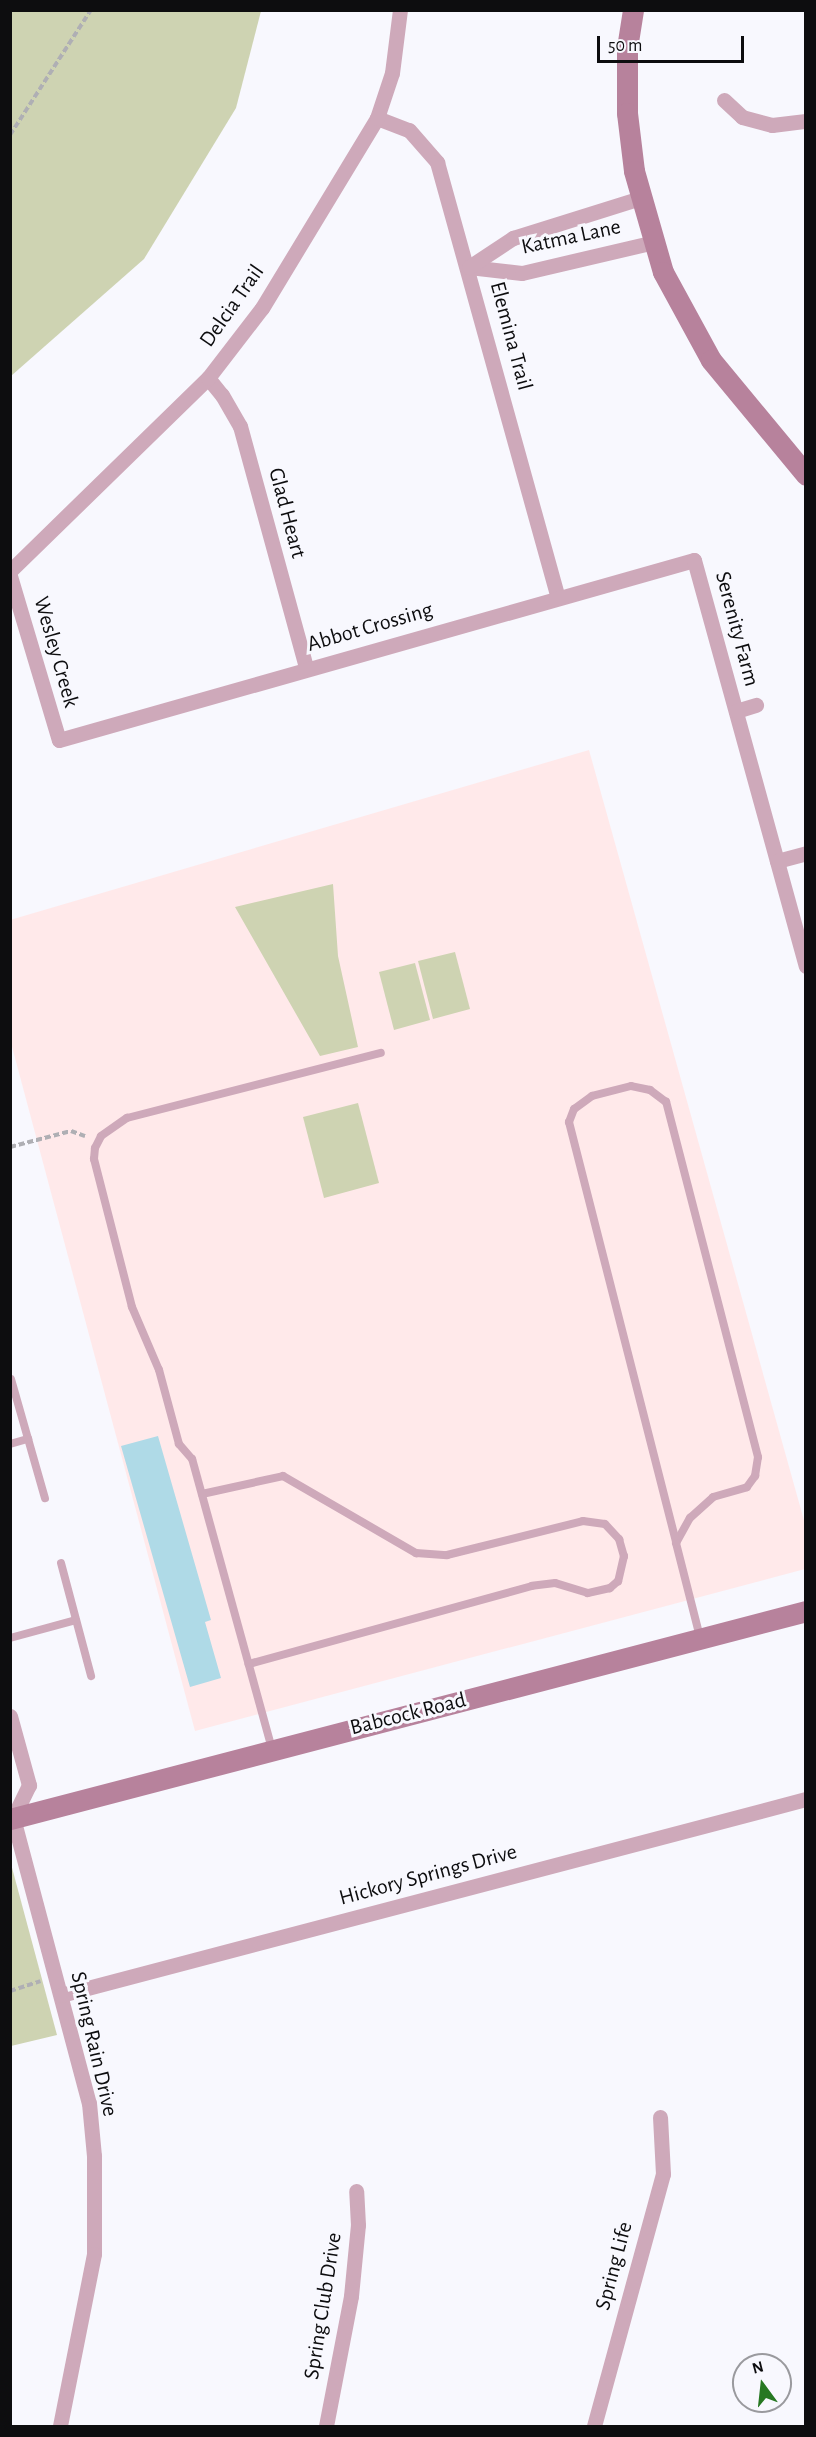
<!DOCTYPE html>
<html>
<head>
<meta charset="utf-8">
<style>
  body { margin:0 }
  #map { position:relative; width:816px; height:2437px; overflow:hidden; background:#f8f8fe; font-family:"Alegreya Sans",sans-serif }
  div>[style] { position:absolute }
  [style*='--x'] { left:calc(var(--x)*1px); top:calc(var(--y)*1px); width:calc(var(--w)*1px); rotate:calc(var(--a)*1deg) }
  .education>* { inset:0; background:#ffe9ea }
  .green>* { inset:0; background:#ced3b2 }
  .water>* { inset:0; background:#afdae7 }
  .path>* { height:4px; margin-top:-2px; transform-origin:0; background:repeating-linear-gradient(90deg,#afafb4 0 6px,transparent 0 9px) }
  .lane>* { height:8px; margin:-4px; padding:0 4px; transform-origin:4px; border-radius:4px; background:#cea9ba }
  .street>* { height:15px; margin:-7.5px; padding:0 7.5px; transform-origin:7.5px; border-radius:7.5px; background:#cea9ba }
  .secondary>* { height:21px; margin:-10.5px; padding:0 10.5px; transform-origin:10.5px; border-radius:10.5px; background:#b7829c }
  span { translate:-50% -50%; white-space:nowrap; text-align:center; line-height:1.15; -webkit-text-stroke:6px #f8f8fe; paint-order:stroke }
  .street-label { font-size:22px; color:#0d0d0f }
  .frame { position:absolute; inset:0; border:12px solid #0d0d0f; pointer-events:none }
  .north { position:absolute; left:732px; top:2353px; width:60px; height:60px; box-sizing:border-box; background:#f8f8fe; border:2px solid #9a9a9e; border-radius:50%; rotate:345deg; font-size:16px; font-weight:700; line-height:24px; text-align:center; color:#0d0d0f }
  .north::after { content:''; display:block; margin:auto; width:21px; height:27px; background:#277822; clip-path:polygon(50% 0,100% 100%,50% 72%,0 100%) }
  .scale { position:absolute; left:597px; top:36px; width:147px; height:27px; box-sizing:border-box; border:3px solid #0d0d0f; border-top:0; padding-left:8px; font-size:18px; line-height:21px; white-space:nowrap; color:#0d0d0f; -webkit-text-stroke:4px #f8f8fe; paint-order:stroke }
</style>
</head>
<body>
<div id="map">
  <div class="education">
    <div style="clip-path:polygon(589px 750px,805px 1524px,805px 1569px,195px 1731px,11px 1043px,10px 920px)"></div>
  </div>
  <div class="green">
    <div style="clip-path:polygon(11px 10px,261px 11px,236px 108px,144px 259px,11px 376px)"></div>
    <div style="clip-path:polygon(333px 884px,338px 956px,358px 1047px,320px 1056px,235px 907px)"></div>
    <div style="clip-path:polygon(455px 952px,470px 1009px,433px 1019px,418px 961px)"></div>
    <div style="clip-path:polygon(415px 963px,430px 1020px,394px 1030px,379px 972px)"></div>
    <div style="clip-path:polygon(358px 1103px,379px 1183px,324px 1198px,303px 1117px)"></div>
    <div style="clip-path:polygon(11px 1864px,57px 2035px,11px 2046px,10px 2046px)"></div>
  </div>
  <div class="water">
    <div style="clip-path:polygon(158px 1436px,211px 1620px,205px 1622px,221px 1678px,190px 1687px,121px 1446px)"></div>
  </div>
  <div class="path">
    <div style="--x:10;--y:135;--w:149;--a:-57.1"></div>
    <div style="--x:10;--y:1147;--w:63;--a:-14.7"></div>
    <div style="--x:71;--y:1131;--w:15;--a:20"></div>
    <div style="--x:10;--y:1991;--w:32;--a:-18"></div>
  </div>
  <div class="lane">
    <div style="--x:11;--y:1379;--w:124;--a:74.1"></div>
    <div style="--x:10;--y:1444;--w:19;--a:-16"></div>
    <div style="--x:202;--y:1494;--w:83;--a:-12.5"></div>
    <div style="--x:283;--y:1476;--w:154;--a:30.1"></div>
    <div style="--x:416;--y:1553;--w:31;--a:4"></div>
    <div style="--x:447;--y:1555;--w:140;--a:-14"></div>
    <div style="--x:583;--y:1521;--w:22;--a:8"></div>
    <div style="--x:605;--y:1524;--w:21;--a:47"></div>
    <div style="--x:619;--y:1539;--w:18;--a:74"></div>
    <div style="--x:624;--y:1556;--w:26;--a:103"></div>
    <div style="--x:618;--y:1581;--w:11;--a:139"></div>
    <div style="--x:610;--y:1588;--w:23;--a:167"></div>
    <div style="--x:588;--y:1593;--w:34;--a:-163"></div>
    <div style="--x:555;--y:1583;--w:23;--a:173"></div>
    <div style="--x:532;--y:1586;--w:294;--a:164.6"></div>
    <div style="--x:676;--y:1543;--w:29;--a:-61"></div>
    <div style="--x:690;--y:1518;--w:31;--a:-42"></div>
    <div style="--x:713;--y:1497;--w:35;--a:-16"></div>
    <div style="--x:747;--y:1487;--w:14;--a:-54"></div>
    <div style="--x:755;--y:1476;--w:19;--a:-81"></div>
    <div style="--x:758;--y:1457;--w:367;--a:-104.5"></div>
    <div style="--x:666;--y:1102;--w:20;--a:-143"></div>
    <div style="--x:650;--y:1090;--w:19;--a:-168"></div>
    <div style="--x:631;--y:1086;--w:40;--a:165.6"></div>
    <div style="--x:592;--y:1096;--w:22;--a:144"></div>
    <div style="--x:574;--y:1109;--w:14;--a:111"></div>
    <div style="--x:569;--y:1122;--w:434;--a:75.7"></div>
    <div style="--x:676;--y:1543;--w:97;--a:75.7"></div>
    <div style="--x:61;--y:1563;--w:117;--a:75.1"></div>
    <div style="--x:10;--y:1638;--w:68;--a:-15.3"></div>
    <div style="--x:272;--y:1749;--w:301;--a:-105.4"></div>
    <div style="--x:192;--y:1459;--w:20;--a:-131"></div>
    <div style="--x:179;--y:1444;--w:77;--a:-105.1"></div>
    <div style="--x:159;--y:1370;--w:69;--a:-113.2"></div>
    <div style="--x:132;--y:1307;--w:153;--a:-104.4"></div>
    <div style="--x:94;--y:1159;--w:11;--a:-85"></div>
    <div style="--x:95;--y:1148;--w:13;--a:-63"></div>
    <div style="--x:101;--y:1136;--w:32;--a:-35"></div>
    <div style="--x:127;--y:1118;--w:262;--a:-14.4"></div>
  </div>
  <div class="street">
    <div style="--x:724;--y:100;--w:25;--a:43"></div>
    <div style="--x:742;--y:117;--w:31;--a:15"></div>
    <div style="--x:772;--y:125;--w:34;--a:-7"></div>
    <div style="--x:377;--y:118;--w:34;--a:21"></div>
    <div style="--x:409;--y:130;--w:43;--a:48.8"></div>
    <div style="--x:437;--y:162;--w:452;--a:74.5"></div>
    <div style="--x:469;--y:267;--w:53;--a:6.5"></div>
    <div style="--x:522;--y:273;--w:136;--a:-13.2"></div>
    <div style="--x:469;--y:267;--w:53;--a:-33.4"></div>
    <div style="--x:513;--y:238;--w:134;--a:-17.4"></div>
    <div style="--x:208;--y:378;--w:22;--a:51"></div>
    <div style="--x:222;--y:395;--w:36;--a:60"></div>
    <div style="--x:240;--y:426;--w:251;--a:74.7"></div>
    <div style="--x:10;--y:571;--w:277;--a:-44.3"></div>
    <div style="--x:208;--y:378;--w:88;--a:-52.4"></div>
    <div style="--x:262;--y:308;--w:222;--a:-58.8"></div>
    <div style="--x:377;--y:118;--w:47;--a:-71.6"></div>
    <div style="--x:392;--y:73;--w:64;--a:-82.8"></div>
    <div style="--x:10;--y:576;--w:171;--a:73.4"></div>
    <div style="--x:59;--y:740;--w:660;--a:-15.83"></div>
    <div style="--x:694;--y:560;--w:421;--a:74.6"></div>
    <div style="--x:736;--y:711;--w:21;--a:-17"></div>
    <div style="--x:777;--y:861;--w:30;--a:-15"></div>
    <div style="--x:10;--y:1716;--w:72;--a:74.6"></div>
    <div style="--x:29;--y:1785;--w:37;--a:116"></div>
    <div style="--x:13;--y:1818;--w:295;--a:75.1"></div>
    <div style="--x:89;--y:2103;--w:53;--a:84.6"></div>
    <div style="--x:94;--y:2156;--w:98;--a:90"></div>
    <div style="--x:94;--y:2254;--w:175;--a:101.2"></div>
    <div style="--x:61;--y:1995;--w:770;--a:-14.74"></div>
    <div style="--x:326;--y:2426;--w:132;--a:-79.1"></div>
    <div style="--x:351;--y:2296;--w:71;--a:-84.4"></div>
    <div style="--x:358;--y:2225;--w:34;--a:-93"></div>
    <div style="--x:594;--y:2426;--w:261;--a:-74.7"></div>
    <div style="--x:663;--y:2174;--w:57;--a:-93"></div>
  </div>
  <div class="secondary">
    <div style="--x:633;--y:10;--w:38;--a:99"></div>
    <div style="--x:627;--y:48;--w:65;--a:90"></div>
    <div style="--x:627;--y:113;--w:58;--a:83.1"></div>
    <div style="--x:634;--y:171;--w:105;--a:74"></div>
    <div style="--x:663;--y:272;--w:100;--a:61.4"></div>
    <div style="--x:711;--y:360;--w:149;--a:50.4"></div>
    <div style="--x:10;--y:1819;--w:823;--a:-14.64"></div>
  </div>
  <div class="street-label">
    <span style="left:571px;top:237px;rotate:-12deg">Katma Lane</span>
    <span style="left:232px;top:306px;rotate:-55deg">Delcia Trail</span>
    <span style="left:511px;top:336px;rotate:75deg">Elemina Trail</span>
    <span style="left:287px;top:513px;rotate:75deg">Glad Heart</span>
    <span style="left:370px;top:627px;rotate:-16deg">Abbot Crossing</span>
    <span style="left:737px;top:629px;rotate:75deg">Serenity Farm</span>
    <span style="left:56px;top:652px;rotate:74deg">Wesley Creek</span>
    <span style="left:408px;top:1714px;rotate:-14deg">Babcock Road</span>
    <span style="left:428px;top:1875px;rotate:-15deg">Hickory Springs Drive</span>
    <span style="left:94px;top:2044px;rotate:77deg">Spring Rain Drive</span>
    <span style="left:614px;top:2266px;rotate:-75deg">Spring Life</span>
    <span style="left:323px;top:2306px;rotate:-81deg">Spring Club Drive</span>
  </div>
  <div class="frame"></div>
  <div class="north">N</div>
  <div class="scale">50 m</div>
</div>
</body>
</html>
